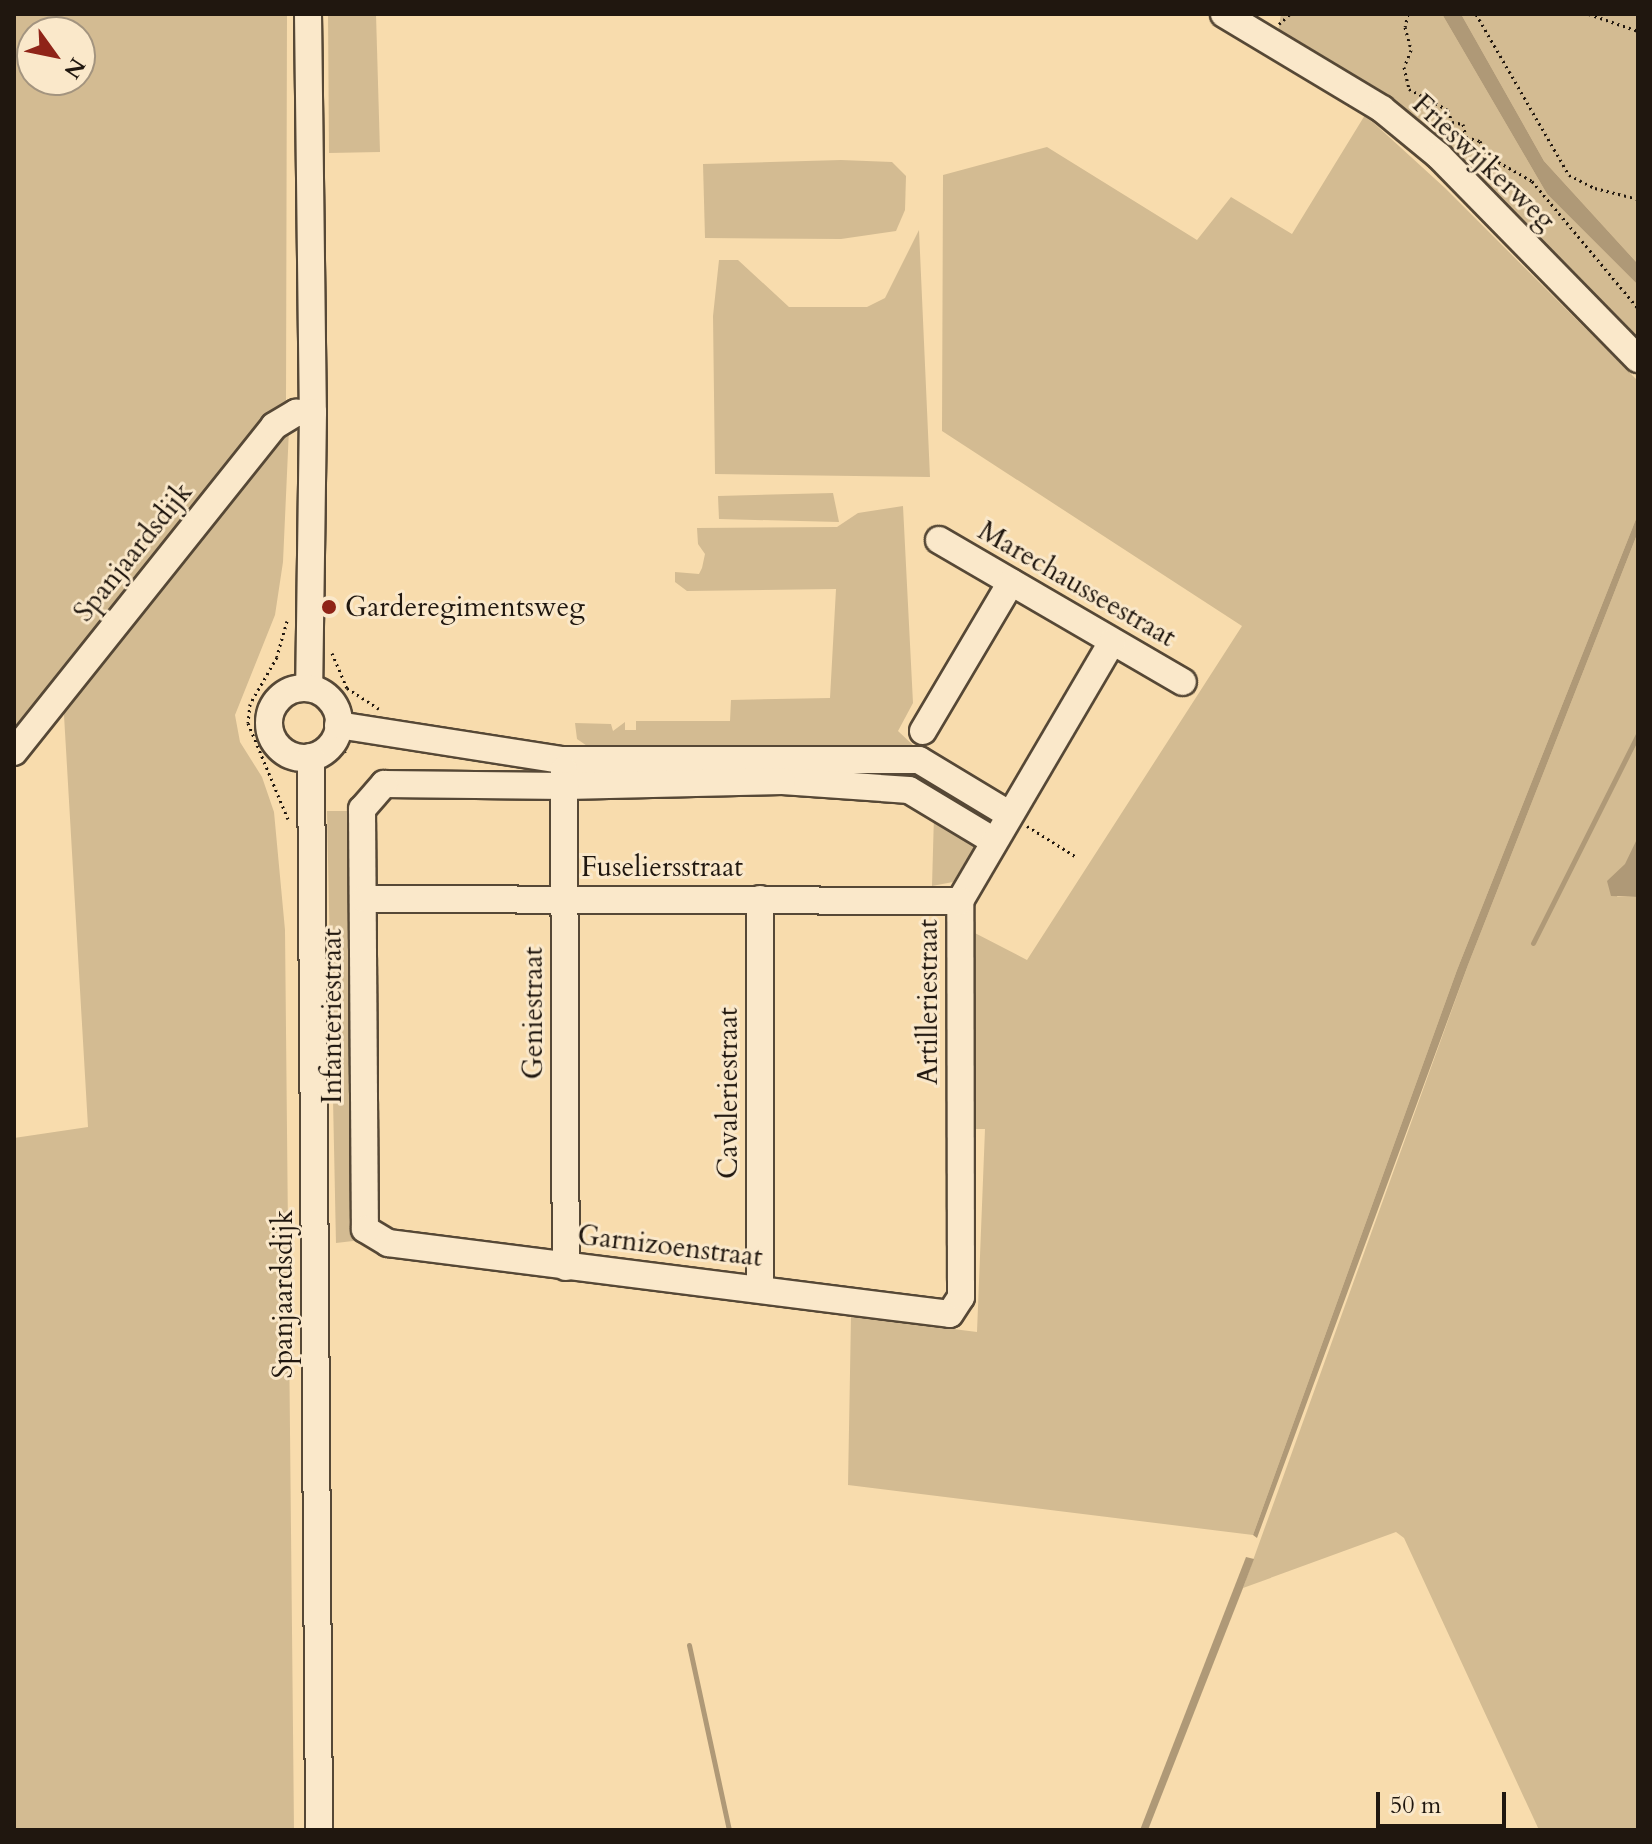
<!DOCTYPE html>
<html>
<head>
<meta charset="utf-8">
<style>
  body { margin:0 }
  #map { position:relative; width:1652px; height:1844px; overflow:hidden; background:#f8dcad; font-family:Cardo,serif }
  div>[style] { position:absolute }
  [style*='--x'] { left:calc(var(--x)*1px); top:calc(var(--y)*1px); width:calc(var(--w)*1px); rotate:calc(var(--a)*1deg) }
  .green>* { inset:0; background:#d3bb92 }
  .water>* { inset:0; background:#af9977 }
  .stream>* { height:5px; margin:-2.5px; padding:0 2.5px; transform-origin:2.5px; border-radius:2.5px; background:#af9977 }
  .path>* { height:3px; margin-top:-1.5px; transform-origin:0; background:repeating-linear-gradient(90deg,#20170f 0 2px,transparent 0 6px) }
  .roads { filter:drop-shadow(2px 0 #564836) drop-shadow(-2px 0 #564836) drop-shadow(0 2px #564836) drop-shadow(0 -2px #564836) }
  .minor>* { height:26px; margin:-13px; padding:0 13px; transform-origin:13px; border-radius:13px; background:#fae8ca }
  .minor>.ring { margin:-13px; padding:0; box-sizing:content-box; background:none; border:26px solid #fae8ca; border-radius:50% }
  .dots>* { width:22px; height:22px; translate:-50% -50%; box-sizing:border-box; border:4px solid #fae8ca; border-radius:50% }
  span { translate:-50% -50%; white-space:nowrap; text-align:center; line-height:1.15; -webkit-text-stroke:6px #fae8ca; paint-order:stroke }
  .street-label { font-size:28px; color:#20170f }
  .poi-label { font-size:28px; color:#20170f }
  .left { translate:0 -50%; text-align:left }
  .frame { position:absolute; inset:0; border:16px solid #20170f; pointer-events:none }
  .north { position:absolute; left:16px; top:16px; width:80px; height:80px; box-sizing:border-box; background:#fae8ca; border:2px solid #a3947f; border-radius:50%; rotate:123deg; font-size:22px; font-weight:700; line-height:32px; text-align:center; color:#20170f }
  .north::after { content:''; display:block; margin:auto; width:28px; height:36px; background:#8f2418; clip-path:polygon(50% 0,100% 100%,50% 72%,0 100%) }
  .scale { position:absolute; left:1376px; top:1792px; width:130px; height:36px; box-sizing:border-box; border:4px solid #20170f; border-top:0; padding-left:10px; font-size:24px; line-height:28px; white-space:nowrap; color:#20170f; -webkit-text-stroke:6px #fae8ca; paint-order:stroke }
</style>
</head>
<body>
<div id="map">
  <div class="green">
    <div style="clip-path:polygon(evenodd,14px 14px,287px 14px,286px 405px,14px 749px,14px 14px,32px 32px,80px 32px,80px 80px,32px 80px,32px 32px)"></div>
    <div style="clip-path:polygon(328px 14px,376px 14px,380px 152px,329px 153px)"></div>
    <div style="clip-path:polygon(1281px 14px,1442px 14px,1547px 194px,1638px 285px,1638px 349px,1465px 174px,1277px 37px)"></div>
    <div style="clip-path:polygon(1461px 14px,1638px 14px,1638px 264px,1544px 161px)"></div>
    <div style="clip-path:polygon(1365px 115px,1445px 188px,1638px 381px,1638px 514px,1457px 970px,1253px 1535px,848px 1485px,851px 1316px,977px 1332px,985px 1129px,968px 1129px,969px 930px,1027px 960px,1242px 626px,942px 431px,943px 175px,1047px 147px,1197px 240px,1231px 197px,1292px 234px)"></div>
    <div style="clip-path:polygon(841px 160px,892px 162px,906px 176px,905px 210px,896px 231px,841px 239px,705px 238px,703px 164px)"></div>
    <div style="clip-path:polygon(919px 230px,930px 477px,715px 474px,713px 316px,719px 260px,738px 260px,789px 307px,867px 307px,885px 298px)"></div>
    <div style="clip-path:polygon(289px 429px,283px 562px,275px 615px,235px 715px,240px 742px,262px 777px,274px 812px,285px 930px,294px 1830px,14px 1830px,14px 1138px,88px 1127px,63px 698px)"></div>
    <div style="clip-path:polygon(833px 493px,839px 522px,719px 519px,718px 496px)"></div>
    <div style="clip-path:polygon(903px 506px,913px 703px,898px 731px,915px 747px,593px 750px,577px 739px,575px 723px,611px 724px,613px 731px,625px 722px,625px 730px,636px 730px,636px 721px,730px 721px,731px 700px,830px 698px,836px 589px,687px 591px,675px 582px,675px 572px,699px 574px,702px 568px,705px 554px,698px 544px,697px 528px,837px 527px,858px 513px)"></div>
    <div style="clip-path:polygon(1638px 532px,1638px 837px,1617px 897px,1638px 897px,1638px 1830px,1539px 1830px,1404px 1538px,1396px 1532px,1243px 1588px,1468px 965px)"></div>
    <div style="clip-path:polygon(327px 811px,350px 811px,353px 1241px,336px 1243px)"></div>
    <div style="clip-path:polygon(934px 815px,977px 843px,953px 882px,932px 886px)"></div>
  </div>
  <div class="water">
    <div style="clip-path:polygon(1442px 14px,1461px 14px,1544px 161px,1638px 264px,1638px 285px,1547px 194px)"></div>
    <div style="clip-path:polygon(1638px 514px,1638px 532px,1468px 965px,1257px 1538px,1253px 1535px,1457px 970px)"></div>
    <div style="clip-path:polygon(1638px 837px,1638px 897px,1611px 896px,1607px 881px,1625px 864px)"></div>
    <div style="clip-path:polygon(1246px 1557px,1254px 1559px,1243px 1588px,1148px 1830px,1140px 1830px)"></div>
  </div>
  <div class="stream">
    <div style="--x:1533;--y:943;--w:234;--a:-63.3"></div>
    <div style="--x:689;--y:1645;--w:189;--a:77.8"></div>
  </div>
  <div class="path">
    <div style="--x:1408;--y:14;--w:13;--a:103"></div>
    <div style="--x:1405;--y:27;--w:24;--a:75"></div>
    <div style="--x:1411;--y:50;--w:18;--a:112"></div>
    <div style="--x:1404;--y:67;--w:23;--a:77"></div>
    <div style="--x:1409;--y:89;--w:44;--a:28.3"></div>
    <div style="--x:1448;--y:110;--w:13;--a:72"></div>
    <div style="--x:1452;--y:122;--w:11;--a:10"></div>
    <div style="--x:1463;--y:124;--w:13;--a:77"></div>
    <div style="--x:1466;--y:137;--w:15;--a:16"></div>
    <div style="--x:1480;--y:141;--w:17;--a:62"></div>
    <div style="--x:1488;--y:156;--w:51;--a:29.6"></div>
    <div style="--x:1532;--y:181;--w:165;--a:50.2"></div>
    <div style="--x:1476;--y:14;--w:186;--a:60"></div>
    <div style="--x:1569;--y:175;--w:29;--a:27"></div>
    <div style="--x:1595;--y:188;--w:44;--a:14.3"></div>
    <div style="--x:1589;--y:14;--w:52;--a:19.1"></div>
    <div style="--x:1279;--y:24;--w:15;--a:-42"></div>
    <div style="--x:287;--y:621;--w:37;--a:106"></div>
    <div style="--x:277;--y:657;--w:54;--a:119.9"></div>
    <div style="--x:250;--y:704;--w:19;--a:96"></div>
    <div style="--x:248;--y:723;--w:104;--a:67.4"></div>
    <div style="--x:332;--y:653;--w:38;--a:67"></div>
    <div style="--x:347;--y:688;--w:38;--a:33"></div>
    <div style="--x:334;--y:758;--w:15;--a:-32"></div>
    <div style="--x:1027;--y:826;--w:57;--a:32"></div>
  </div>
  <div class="roads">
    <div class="minor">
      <div style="--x:308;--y:14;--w:398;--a:89.3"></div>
      <div style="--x:313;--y:412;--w:276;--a:90.8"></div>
      <div style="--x:1224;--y:14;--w:184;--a:31"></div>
      <div style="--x:1382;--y:109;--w:74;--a:39.5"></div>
      <div style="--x:1439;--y:156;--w:284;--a:45.6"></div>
      <div style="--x:939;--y:540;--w:282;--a:30.2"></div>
      <div class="ring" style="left:269px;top:688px;width:44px;height:44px"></div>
      <div style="--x:338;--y:725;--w:227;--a:8.9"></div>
      <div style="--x:562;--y:760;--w:357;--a:0"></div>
      <div style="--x:919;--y:760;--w:106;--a:31.1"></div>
      <div style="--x:923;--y:731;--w:173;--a:-59.4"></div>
      <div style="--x:14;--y:752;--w:417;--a:-51.4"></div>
      <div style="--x:274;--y:426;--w:26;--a:-31"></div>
      <div style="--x:296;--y:413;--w:17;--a:-3"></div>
      <div style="--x:311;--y:757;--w:1073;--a:89.57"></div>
      <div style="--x:564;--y:770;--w:497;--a:89.8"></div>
      <div style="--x:994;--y:841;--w:99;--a:-149"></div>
      <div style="--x:909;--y:790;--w:127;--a:-175.9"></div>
      <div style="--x:782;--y:781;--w:216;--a:178.7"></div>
      <div style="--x:566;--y:786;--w:182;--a:-179.4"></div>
      <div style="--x:384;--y:784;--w:33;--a:131"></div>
      <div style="--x:362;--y:809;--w:420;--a:89.6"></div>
      <div style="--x:365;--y:1229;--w:27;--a:31"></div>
      <div style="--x:388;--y:1243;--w:566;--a:7.2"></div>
      <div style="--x:950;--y:1314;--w:20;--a:-57"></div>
      <div style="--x:961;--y:1297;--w:396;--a:-90.1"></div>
      <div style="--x:960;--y:901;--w:300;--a:-59.6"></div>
      <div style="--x:364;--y:899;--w:596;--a:0.19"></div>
      <div style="--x:760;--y:1288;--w:389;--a:-90"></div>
    </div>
  </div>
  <div class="dots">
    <div style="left:329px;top:607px;background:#8f2418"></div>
  </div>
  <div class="street-label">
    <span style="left:1484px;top:162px;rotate:43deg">Frieswijkerweg</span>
    <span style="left:133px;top:552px;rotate:-51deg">Spanjaardsdijk</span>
    <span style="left:1077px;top:584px;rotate:30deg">Marechausseestraat</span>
    <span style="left:662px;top:867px">Fuseliersstraat</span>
    <span style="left:928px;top:1002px;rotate:-90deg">Artilleriestraat</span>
    <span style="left:533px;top:1013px;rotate:-90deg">Geniestraat</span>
    <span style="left:332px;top:1016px;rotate:-90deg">Infanteriestraat</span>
    <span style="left:728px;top:1093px;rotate:-90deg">Cavaleriestraat</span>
    <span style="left:670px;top:1246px;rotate:7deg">Garnizoenstraat</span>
    <span style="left:283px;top:1294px;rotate:-90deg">Spanjaardsdijk</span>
  </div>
  <div class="poi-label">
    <span class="left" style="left:345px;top:607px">Garderegimentsweg</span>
  </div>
  <div class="frame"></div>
  <div class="north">N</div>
  <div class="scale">50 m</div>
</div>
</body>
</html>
